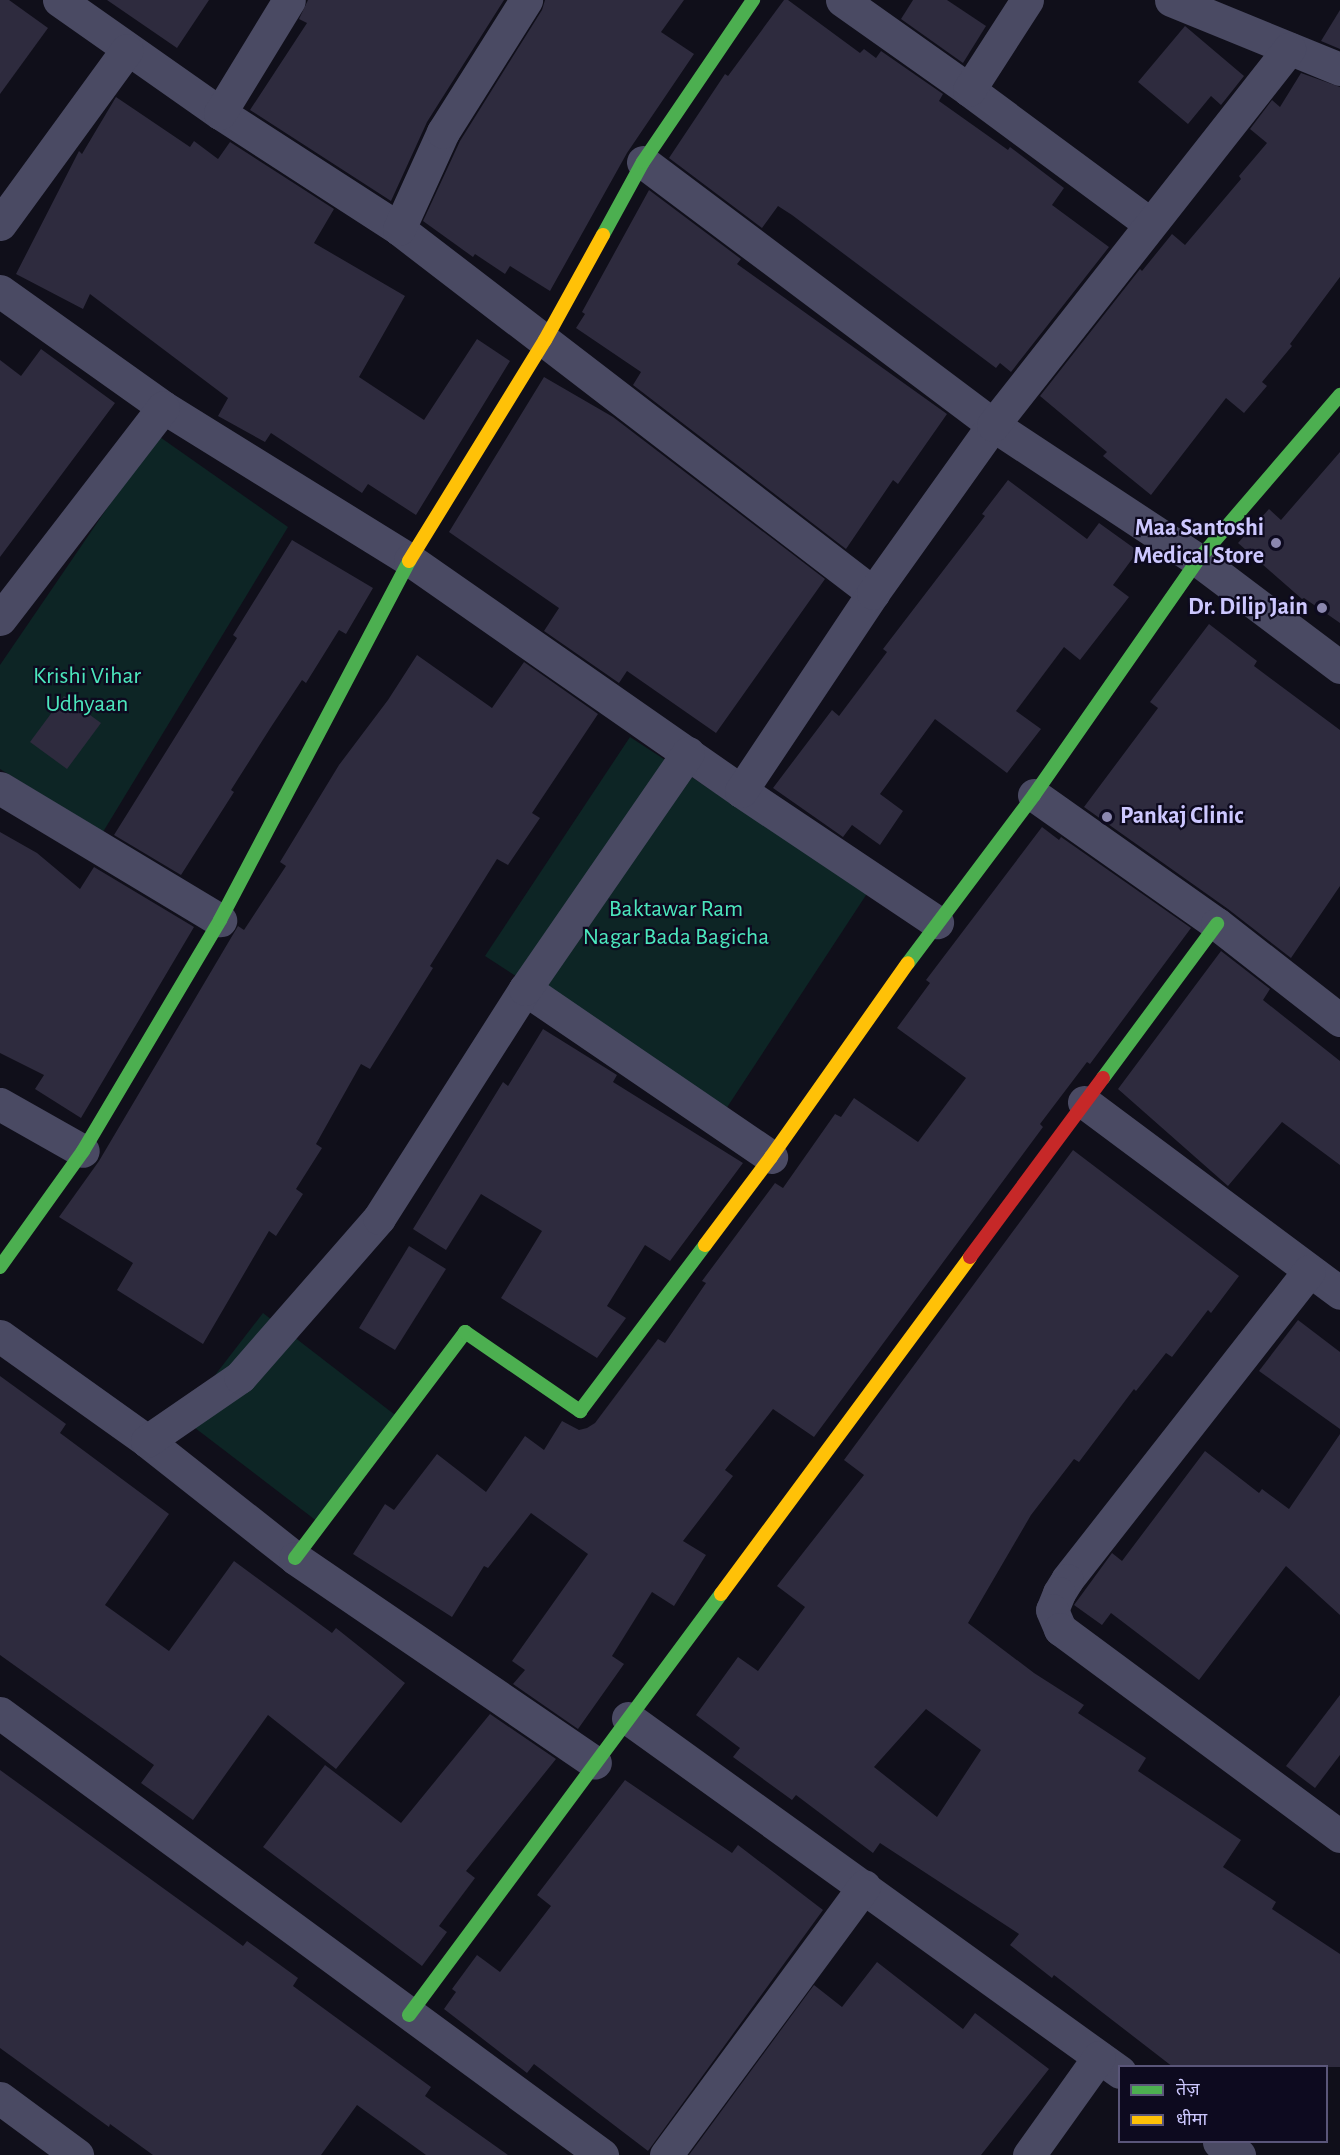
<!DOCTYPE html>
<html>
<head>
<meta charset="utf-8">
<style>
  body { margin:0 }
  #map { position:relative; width:1340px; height:2155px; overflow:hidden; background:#100f1a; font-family:"Alegreya Sans","Noto Sans Devanagari",sans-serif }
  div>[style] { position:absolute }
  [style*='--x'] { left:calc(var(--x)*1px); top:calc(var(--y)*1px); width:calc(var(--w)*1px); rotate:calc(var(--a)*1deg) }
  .green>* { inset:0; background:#0d2525 }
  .building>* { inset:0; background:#2e2b3e }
  .street>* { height:33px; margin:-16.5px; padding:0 16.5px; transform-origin:16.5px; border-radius:16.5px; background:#4a4a63 }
  .fast>* { height:14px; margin:-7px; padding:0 7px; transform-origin:7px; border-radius:7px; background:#4caf50 }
  .slow>* { height:14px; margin:-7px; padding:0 7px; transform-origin:7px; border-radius:7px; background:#ffc107 }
  .jam>* { height:14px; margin:-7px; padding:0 7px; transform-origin:7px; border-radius:7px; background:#c62828 }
  .dots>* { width:16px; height:16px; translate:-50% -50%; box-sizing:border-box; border:3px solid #0d0a1f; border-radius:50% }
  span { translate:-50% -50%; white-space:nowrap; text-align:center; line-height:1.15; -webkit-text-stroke:4.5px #0d0a1f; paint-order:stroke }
  .poi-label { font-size:24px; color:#cdc8ff; font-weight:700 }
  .right { translate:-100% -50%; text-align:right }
  .left { translate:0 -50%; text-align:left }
  .park-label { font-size:24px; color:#4ce7bd }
  .legend { position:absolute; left:1118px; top:2065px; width:210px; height:78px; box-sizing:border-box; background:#0d0a1f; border:2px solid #5a5679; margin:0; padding:8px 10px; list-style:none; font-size:18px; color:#cdc8ff }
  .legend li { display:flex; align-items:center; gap:12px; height:30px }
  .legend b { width:30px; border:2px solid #5a5679 }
</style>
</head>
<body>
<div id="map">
  <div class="green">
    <div style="clip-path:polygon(157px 435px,288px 527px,103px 832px,0 769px,0 665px)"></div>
    <div style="clip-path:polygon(630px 737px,868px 892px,724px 1112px,485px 956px)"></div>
    <div style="clip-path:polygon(263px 1313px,399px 1418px,318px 1522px,182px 1418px)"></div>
  </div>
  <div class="building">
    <div style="clip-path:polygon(0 0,9px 0,48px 28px,0 94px)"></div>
    <div style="clip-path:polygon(107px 0,209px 0,177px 48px)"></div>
    <div style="clip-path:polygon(308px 0,504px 0,427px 122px,391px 201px,250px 110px,307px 23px,299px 19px)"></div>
    <div style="clip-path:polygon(545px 0,684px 0,661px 32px,694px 54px,627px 153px,550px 291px,510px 266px,505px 274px,475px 254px,473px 257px,423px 221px,460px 141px,542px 10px)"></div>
    <div style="clip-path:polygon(784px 0,788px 0,860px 53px,864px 49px,876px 58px,881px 51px,943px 94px,939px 101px,1008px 150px,1010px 147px,1064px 188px,1052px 205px,1109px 247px,1011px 372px,1000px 363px,996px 368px,792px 215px,778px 206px,762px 228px,669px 158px,725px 74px,728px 76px)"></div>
    <div style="clip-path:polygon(913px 0,947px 0,986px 26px,963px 63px,901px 19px)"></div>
    <div style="clip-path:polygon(1340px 10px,1340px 49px,1321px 41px)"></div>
    <div style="clip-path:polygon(1185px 26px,1244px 76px,1221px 105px,1211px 96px,1188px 124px,1138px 82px)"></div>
    <div style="clip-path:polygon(1301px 73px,1340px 87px,1340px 277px,1290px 344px,1292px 346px,1262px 382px,1267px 386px,1244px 413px,1226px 398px,1151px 495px,1103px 456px,1107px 452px,1040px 396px,1140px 269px,1142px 271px,1172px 234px,1185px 245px,1241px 179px,1239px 176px,1267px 143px,1250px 129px,1272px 100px,1280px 107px)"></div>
    <div style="clip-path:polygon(116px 97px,190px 147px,194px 141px,218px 159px,230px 142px,334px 209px,314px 243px,405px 296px,359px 377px,424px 420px,477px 339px,510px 361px,416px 515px,368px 484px,362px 493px,271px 433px,265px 442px,218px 416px,228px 398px,90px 294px,83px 309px,16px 274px,79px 151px,82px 154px)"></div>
    <div style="clip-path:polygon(649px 190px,741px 259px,737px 264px,947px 414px,898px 484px,893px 480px,846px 549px,633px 385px,641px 372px,576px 328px,585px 314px,582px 312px)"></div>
    <div style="clip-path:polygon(41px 349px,115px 403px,0 557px,0 360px,21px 376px)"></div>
    <div style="clip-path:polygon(544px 377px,613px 417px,825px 579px,716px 733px,627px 671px,619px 683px,544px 631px,559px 608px,449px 532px)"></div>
    <div style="clip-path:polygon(1340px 452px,1340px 623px,1304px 598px,1302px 599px,1238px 543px,1269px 509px,1281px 520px)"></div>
    <div style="clip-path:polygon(1008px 480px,1087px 539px,1099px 523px,1138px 551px,1113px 585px,1129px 597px,1080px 660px,1064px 647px,1016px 711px,1041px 729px,1007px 773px,935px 719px,880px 794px,903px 811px,880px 845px,852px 825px,843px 837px,773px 788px,832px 710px,839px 716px,887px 652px,883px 649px,985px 516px,982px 514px)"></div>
    <div style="clip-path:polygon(292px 540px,373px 588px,346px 634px,339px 630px,306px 683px,302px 680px,271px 727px,231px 790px,234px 792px,181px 875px,114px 835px,237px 638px,233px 635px)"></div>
    <div style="clip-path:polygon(1209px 624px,1257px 661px,1254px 666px,1340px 730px,1340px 886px,1291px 958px,1228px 909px,1084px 807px,1158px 708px,1150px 702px)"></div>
    <div style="clip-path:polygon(417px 655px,492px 708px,524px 662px,598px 714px,532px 813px,540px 818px,508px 865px,497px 859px,430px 966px,433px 968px,370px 1069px,361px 1064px,316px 1144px,322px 1148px,296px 1189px,303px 1194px,276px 1236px,269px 1231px,203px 1344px,117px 1290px,133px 1263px,59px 1217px,99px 1161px,238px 926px,244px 930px,286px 866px,280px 862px,339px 765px,388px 700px)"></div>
    <div style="clip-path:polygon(64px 696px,101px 723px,67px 769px,30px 742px)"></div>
    <div style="clip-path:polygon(1042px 827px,1059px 840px,1061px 837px,1191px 928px,1090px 1064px,1087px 1062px,1040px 1124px,1043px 1127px,814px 1437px,773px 1409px,725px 1470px,733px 1476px,683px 1541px,706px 1555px,674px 1606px,652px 1592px,612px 1656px,624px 1664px,578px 1729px,513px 1684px,525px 1670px,512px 1661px,588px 1554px,531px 1513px,488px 1568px,484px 1566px,452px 1617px,353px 1554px,385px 1504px,394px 1510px,437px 1454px,486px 1492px,525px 1436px,544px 1450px,562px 1421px,579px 1430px,587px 1428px,595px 1423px,658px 1339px,665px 1343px,706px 1283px,702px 1281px,775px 1183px,783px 1188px,835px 1114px,841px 1117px,854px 1098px,918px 1142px,966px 1078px,897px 1028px,930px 983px,926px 980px)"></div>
    <div style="clip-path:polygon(0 832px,37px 853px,80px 889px,94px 867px,194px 927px,81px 1118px,35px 1089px,44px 1075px,0 1053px)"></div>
    <div style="clip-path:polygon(1221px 951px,1270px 989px,1263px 1000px,1340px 1061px,1340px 1165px,1282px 1122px,1228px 1186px,1118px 1089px)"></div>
    <div style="clip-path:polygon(543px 1029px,617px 1075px,613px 1082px,743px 1163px,670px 1261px,645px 1245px,607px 1306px,626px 1318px,597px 1358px,501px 1298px,542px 1231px,481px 1194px,446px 1250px,413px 1229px,503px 1082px,508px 1086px)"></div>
    <div style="clip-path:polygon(evenodd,1073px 1150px,1239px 1276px,1211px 1313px,1208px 1310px,1172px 1357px,1166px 1353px,1136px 1391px,1134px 1389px,1079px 1462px,1074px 1459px,1031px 1515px,968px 1623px,1034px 1673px,1084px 1705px,1078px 1713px,1146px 1758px,1138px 1771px,1241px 1840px,1223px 1867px,1276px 1902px,1272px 1909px,1340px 1954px,1340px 2067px,1173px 2067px,1054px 1975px,1052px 1978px,1010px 1945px,1019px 1934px,880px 1843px,873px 1853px,796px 1795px,792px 1800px,733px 1757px,740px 1748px,696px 1715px,738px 1657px,758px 1671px,805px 1607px,777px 1586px,864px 1475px,844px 1460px,1073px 1150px,926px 1709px,981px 1750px,937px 1817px,874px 1767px,926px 1709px)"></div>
    <div style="clip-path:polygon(409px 1246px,446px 1269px,395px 1350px,359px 1328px)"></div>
    <div style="clip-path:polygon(1298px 1320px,1340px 1352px,1340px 1429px,1259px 1371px)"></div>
    <div style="clip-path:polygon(0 1376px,66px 1424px,60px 1433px,169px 1514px,105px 1605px,169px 1651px,234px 1561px,332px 1633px,336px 1628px,405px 1683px,336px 1769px,268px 1715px,193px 1820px,141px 1783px,154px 1765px,0 1655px)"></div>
    <div style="clip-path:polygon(1340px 1434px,1340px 1615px,1286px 1566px,1199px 1680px,1111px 1613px,1102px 1625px,1074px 1605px,1112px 1553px,1122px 1561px,1205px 1451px,1259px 1493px,1262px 1489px,1289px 1509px)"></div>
    <div style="clip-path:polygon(1340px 1695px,1340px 1755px,1315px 1788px,1286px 1766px)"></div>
    <div style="clip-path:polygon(490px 1714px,556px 1759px,466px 1871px,475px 1878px,439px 1926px,447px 1932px,422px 1966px,263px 1847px,325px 1765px,401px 1823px)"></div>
    <div style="clip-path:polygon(0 1770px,243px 1946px,247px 1941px,298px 1978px,293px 1986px,431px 2087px,425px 2096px,508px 2155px,426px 2155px,357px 2105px,321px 2155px,153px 2155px,110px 2124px,109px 2127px,0 2048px)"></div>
    <div style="clip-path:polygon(625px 1780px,732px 1853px,738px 1845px,823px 1910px,648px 2151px,534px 2064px,527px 2073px,444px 2009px,456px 1992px,452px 1989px,477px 1955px,500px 1972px,551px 1906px,537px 1895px)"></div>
    <div style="clip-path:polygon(877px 1962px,963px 2029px,975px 2013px,1049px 2069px,981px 2155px,689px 2155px,814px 1985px,842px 2007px)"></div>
  </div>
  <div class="street">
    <div style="--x:59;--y:0;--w:197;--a:35.1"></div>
    <div style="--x:220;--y:113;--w:213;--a:32.9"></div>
    <div style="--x:399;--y:229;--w:598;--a:37.52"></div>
    <div style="--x:842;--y:0;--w:156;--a:35.3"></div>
    <div style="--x:969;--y:90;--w:225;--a:36.5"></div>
    <div style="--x:1171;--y:0;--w:183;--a:22.2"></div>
    <div style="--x:969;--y:90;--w:107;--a:-57.2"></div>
    <div style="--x:220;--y:113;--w:132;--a:-58.6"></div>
    <div style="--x:643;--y:162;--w:438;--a:36.9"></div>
    <div style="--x:993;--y:425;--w:245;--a:33.4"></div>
    <div style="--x:1198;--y:560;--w:178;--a:37"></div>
    <div style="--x:0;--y:224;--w:215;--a:-53.9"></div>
    <div style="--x:399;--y:229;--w:107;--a:-65.6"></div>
    <div style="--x:443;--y:132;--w:156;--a:-57.8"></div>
    <div style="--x:0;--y:291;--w:200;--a:35.4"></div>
    <div style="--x:163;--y:407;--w:291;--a:31.8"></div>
    <div style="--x:410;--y:560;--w:404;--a:34.9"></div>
    <div style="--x:741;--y:791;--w:236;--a:33.8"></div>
    <div style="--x:0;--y:619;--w:267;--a:-52.4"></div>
    <div style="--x:0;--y:788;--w:257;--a:31"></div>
    <div style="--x:741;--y:791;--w:238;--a:-56.3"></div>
    <div style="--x:873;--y:593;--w:206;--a:-54.5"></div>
    <div style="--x:993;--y:425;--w:479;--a:-51.8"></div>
    <div style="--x:1034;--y:795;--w:224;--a:35.2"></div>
    <div style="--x:1217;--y:924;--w:156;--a:38"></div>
    <div style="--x:525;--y:989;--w:298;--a:34.3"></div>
    <div style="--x:1084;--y:1102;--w:319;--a:36.7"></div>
    <div style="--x:0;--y:1104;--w:95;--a:29.5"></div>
    <div style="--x:1309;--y:1271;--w:392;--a:128.1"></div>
    <div style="--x:1067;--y:1580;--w:15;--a:122"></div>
    <div style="--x:1059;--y:1593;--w:18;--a:112"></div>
    <div style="--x:1052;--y:1610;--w:21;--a:67"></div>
    <div style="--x:1060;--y:1629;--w:348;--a:36.5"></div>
    <div style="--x:0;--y:1336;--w:181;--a:35.5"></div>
    <div style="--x:147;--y:1441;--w:189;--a:38.3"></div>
    <div style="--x:295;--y:1558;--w:363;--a:34.3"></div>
    <div style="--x:147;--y:1441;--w:113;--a:-34.5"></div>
    <div style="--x:240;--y:1377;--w:211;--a:-48.8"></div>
    <div style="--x:379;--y:1218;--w:272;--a:-57.5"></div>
    <div style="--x:525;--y:989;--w:287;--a:-55.4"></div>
    <div style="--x:0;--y:1713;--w:747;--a:36.29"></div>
    <div style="--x:628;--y:1718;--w:606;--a:35.74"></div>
    <div style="--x:0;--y:2098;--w:96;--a:36.5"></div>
    <div style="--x:1219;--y:2142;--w:24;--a:33"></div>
    <div style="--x:666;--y:2155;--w:334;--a:-53.6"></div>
    <div style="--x:1029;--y:2155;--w:120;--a:-54.5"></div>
  </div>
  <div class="fast">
    <div style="--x:603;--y:235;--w:83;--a:-61.3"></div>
    <div style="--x:643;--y:162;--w:196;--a:-55.8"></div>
    <div style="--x:908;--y:963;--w:210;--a:-53.1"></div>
    <div style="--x:1034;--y:795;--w:287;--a:-55.1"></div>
    <div style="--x:1198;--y:560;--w:218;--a:-49.3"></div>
    <div style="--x:1103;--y:1078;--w:192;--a:-53.5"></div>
    <div style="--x:0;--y:1267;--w:143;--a:-54.4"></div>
    <div style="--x:83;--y:1151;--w:269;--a:-59.3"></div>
    <div style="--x:220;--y:920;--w:406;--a:-62.2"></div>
    <div style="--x:295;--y:1558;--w:283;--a:-53"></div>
    <div style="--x:465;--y:1332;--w:140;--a:34.5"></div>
    <div style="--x:580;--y:1411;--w:208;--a:-53"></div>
    <div style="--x:409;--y:2015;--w:524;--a:-53.46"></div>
  </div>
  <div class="slow">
    <div style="--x:409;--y:561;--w:259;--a:-58.4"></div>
    <div style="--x:545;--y:340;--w:120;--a:-61.1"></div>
    <div style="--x:705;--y:1245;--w:110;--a:-53.1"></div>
    <div style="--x:771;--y:1157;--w:237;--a:-54.8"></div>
    <div style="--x:721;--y:1594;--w:419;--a:-53.5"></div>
  </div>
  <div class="jam">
    <div style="--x:970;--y:1257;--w:223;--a:-53.4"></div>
  </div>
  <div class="dots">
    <div style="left:1276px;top:543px;background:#8b87af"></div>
    <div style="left:1322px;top:608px;background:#8b87af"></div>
    <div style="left:1107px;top:817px;background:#8b87af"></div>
  </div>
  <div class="poi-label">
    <span class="right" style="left:1264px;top:543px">Maa Santoshi<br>Medical Store</span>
    <span class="right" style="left:1308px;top:608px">Dr. Dilip Jain</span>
    <span class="left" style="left:1120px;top:817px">Pankaj Clinic</span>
  </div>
  <div class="park-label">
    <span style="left:87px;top:691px">Krishi Vihar<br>Udhyaan</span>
    <span style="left:676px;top:924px">Baktawar Ram<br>Nagar Bada Bagicha</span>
  </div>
  <ul class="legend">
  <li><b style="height:8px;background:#4caf50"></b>तेज़</li>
  <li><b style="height:8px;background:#ffc107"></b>धीमा</li>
  </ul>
</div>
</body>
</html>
